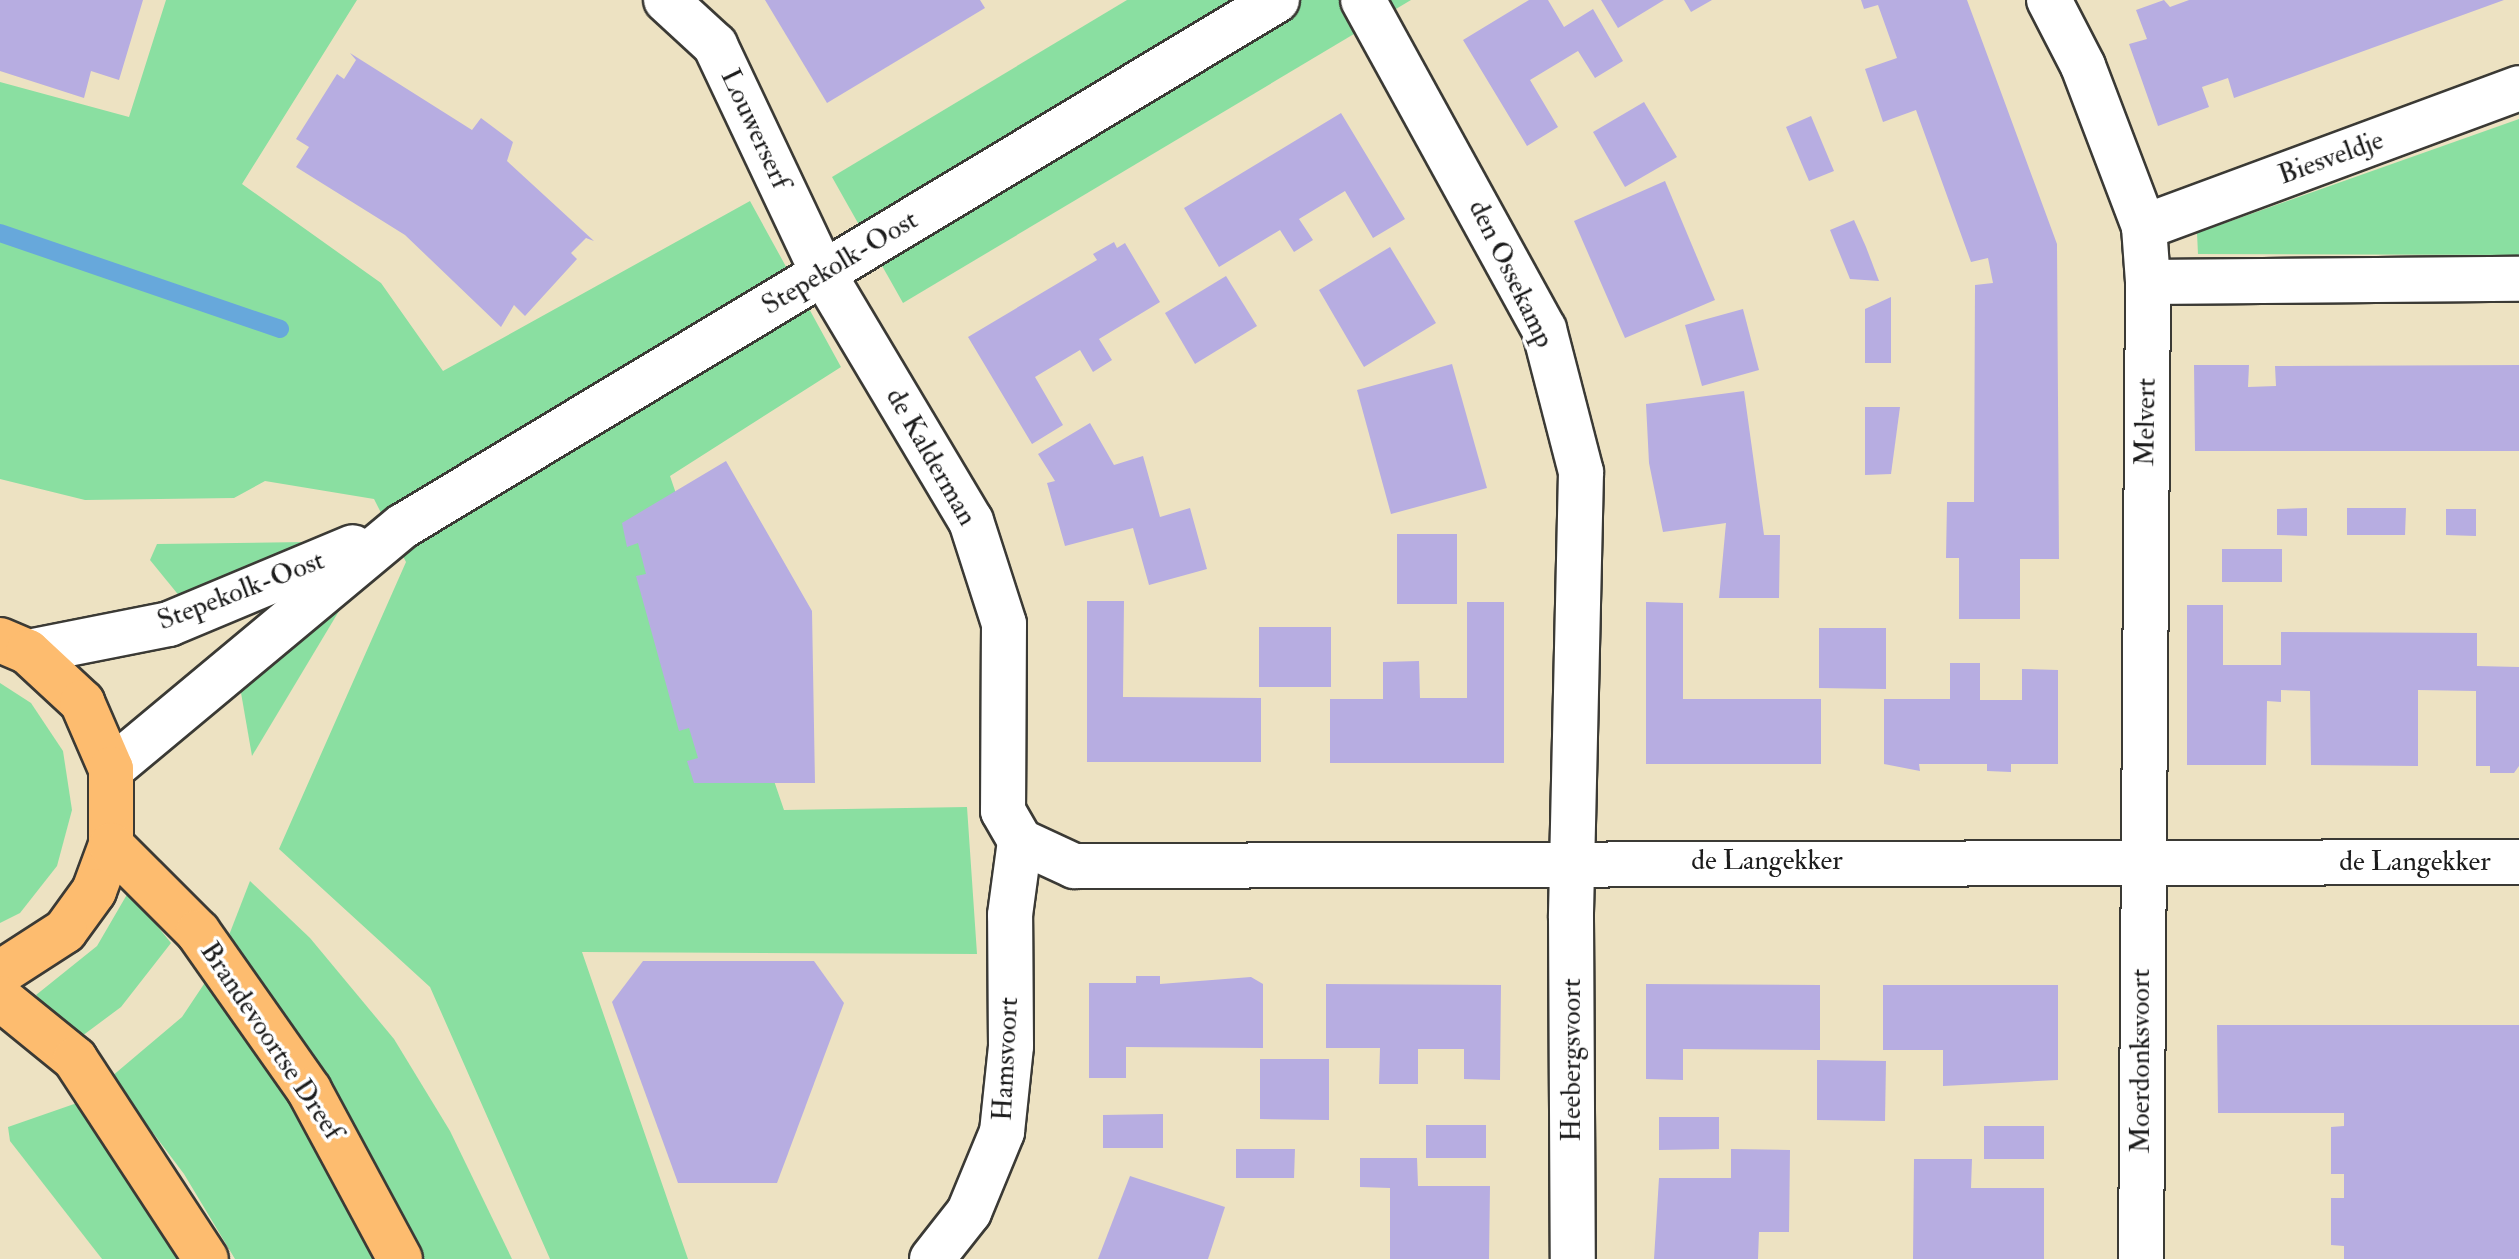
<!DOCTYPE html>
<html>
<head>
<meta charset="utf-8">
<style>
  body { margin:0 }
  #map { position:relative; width:2519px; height:1259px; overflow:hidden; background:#ede2c2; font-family:"IM FELL Double Pica",serif }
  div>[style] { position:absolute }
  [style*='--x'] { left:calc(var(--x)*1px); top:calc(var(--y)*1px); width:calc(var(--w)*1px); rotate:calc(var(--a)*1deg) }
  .green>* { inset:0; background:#8adfa1 }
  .stream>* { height:18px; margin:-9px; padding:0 9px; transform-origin:9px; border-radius:9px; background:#67a8db }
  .building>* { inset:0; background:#b7ade1 }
  .roads { filter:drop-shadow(2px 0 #3b3a35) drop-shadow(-2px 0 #3b3a35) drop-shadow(0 2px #3b3a35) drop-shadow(0 -2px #3b3a35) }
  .minor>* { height:44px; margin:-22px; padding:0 22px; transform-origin:22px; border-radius:22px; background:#fff }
  .major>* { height:44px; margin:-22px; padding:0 22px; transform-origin:22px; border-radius:22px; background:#fdbc6f }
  span { translate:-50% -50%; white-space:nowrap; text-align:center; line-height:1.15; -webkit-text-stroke:7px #fff; paint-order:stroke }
  .street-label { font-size:28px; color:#1c1c1c }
</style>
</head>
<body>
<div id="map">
  <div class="green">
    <div style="clip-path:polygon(166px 0,357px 0,242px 184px,381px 283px,443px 371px,750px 201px,841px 367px,670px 476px,784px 810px,967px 807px,977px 954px,582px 952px,688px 1259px,550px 1259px,430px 987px,279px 849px,406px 562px,374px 499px,265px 481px,234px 498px,85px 500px,0 479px,0 82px,129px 117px)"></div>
    <div style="clip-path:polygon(1127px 0,1411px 0,903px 303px,832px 177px)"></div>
    <div style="clip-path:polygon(2519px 119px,2519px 255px,2198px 254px,2197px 233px)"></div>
    <div style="clip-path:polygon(306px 542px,185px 603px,150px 560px,157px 544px)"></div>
    <div style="clip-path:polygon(345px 601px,252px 756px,240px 687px)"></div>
    <div style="clip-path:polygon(0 683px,31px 703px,63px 751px,72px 810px,57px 866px,20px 913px,0 923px)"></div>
    <div style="clip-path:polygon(250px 881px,310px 938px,394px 1039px,450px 1131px,512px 1259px,419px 1259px,224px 948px)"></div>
    <div style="clip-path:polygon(129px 891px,171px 943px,121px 1007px,78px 1039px,36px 995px,97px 946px)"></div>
    <div style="clip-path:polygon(206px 981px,297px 1102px,385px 1259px,235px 1259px,184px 1174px,111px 1077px,182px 1017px)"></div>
    <div style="clip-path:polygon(77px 1103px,150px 1199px,189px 1259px,102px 1259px,10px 1141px,8px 1127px)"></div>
  </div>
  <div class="stream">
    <div style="--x:0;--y:233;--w:296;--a:18.9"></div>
  </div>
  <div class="building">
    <div style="clip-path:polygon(0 0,143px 0,119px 80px,91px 71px,84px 98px,0 71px)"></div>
    <div style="clip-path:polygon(765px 0,980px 0,985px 8px,827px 103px)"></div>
    <div style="clip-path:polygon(1529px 0,1548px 0,1564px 27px,1593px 9px,1623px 61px,1595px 78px,1578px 51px,1530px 80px,1558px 127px,1527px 146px,1463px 40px)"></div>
    <div style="clip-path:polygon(1601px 0,1664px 0,1618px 28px)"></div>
    <div style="clip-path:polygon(1684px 0,1712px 0,1691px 12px)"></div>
    <div style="clip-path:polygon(1861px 0,1967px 0,2057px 244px,2059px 559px,2020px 559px,2020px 619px,1959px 619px,1959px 558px,1946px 558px,1947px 502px,1974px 502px,1975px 285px,1993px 283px,1988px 258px,1971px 262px,1916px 110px,1883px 122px,1865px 69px,1897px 58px,1878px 5px,1864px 9px)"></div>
    <div style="clip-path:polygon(2164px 0,2170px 7px,2189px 0,2504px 0,2234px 98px,2228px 78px,2202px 87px,2209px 107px,2158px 126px,2129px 44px,2147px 39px,2136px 10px)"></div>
    <div style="clip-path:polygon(350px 53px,472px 130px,481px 118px,513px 142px,507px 161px,594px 241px,586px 238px,571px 253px,577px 259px,525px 316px,514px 305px,501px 327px,405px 235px,296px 167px,309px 147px,296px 139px,337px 74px,344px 79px,356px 60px)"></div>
    <div style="clip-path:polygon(1644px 102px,1677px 157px,1625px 187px,1593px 132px)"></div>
    <div style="clip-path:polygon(1341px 113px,1405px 219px,1373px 238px,1345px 191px,1299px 219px,1313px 240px,1294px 252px,1280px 230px,1219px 267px,1184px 208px)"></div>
    <div style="clip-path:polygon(1811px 116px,1834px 171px,1809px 181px,1786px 127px)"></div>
    <div style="clip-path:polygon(1665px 181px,1715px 300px,1625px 338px,1574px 221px)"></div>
    <div style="clip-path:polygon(1854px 220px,1866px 247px,1879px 281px,1850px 279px,1830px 230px)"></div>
    <div style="clip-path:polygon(1114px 242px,1117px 248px,1125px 243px,1160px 302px,1099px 339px,1112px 360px,1093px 372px,1080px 350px,1035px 377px,1063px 425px,1032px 444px,968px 337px,1097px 260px,1093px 254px)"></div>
    <div style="clip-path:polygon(1390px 247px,1436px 323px,1364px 367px,1319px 290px)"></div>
    <div style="clip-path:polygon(1226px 276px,1257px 326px,1195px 364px,1165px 313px)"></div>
    <div style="clip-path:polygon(1891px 297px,1891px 363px,1865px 363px,1865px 309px)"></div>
    <div style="clip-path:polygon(1743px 309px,1759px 370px,1702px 386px,1685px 325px)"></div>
    <div style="clip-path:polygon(1452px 364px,1487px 488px,1391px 514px,1357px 390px)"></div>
    <div style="clip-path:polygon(2194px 365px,2249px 365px,2248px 387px,2276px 386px,2275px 366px,2519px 365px,2519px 451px,2195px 451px)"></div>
    <div style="clip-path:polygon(1744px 391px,1764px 535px,1780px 535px,1779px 598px,1719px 598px,1726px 523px,1663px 532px,1649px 463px,1646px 404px)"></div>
    <div style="clip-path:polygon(1865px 407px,1900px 407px,1891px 474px,1865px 475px)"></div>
    <div style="clip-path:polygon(1090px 423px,1114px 465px,1143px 456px,1160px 517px,1190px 508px,1207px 569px,1149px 585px,1133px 528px,1065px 546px,1047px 483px,1055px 481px,1038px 454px)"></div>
    <div style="clip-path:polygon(726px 461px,812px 611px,815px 783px,694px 783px,687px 761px,698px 758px,689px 728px,679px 731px,636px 576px,646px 574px,638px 543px,627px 547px,622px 523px)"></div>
    <div style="clip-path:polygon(2307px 508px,2307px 536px,2277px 535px,2277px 509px)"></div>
    <div style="clip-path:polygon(2347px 508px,2406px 508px,2405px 535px,2347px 535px)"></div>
    <div style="clip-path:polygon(2446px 509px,2476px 509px,2476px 536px,2446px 535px)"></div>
    <div style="clip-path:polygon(1397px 534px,1457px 534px,1457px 604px,1397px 604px)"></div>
    <div style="clip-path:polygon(2222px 549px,2282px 549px,2282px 582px,2222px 582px)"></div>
    <div style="clip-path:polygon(1087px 601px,1124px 601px,1123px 697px,1261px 698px,1261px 762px,1087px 762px)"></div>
    <div style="clip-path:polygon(1467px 602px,1504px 602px,1504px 763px,1330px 763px,1330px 699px,1383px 699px,1383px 662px,1419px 661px,1420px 698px,1467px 698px)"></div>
    <div style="clip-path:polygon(1646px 602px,1683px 603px,1683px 699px,1821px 699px,1821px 764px,1646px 764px)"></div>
    <div style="clip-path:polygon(2187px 605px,2223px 605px,2223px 665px,2281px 665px,2281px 632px,2477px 633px,2477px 666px,2519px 667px,2519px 766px,2514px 773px,2490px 773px,2490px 766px,2476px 766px,2476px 691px,2418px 690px,2418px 766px,2311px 765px,2310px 691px,2281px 690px,2281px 702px,2267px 701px,2266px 765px,2187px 765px)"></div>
    <div style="clip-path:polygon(1259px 627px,1331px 627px,1331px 687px,1259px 687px)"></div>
    <div style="clip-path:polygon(1819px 628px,1886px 628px,1886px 689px,1819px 688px)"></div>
    <div style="clip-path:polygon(1950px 663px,1980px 663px,1980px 700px,2022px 700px,2022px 669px,2058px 670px,2058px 764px,2011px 764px,2011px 772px,1987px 771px,1987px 764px,1919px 764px,1920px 771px,1884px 764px,1884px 699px,1950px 699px)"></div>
    <div style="clip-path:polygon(643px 961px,814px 961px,844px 1003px,777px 1183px,678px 1183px,612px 1002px)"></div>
    <div style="clip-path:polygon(1136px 976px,1160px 976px,1160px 984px,1251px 977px,1263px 984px,1263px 1048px,1126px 1047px,1126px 1078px,1089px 1078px,1089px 983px,1136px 983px)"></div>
    <div style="clip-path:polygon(1326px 984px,1501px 985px,1500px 1080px,1464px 1079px,1464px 1049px,1418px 1049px,1418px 1084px,1379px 1084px,1380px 1048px,1326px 1048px)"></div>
    <div style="clip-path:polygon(1646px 984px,1820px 985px,1820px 1050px,1683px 1049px,1683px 1080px,1646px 1079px)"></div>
    <div style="clip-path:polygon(1883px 985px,2058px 985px,2058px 1080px,1943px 1086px,1943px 1050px,1883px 1050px)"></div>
    <div style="clip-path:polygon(2217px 1025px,2519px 1025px,2519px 1259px,2344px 1259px,2344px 1246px,2331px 1245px,2331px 1198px,2344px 1198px,2344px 1174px,2331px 1174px,2331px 1127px,2344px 1126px,2344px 1113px,2218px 1113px)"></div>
    <div style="clip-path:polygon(1260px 1059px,1329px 1059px,1329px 1120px,1260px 1119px)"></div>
    <div style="clip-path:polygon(1817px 1060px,1886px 1061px,1885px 1121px,1817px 1120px)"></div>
    <div style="clip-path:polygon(1163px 1114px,1163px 1148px,1103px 1148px,1103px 1115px)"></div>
    <div style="clip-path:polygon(1659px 1117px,1719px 1117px,1719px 1149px,1659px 1150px)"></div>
    <div style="clip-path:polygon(1426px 1125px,1486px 1125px,1486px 1158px,1426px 1158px)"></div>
    <div style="clip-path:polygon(1984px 1126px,2044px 1126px,2044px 1159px,1984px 1159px)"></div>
    <div style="clip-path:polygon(1236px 1149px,1295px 1149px,1294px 1178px,1236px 1178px)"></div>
    <div style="clip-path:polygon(1731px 1149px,1790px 1150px,1789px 1232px,1759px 1232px,1758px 1259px,1654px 1259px,1659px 1178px,1731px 1178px)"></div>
    <div style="clip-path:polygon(1360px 1158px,1417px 1158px,1418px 1186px,1490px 1186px,1489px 1259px,1390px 1259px,1390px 1188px,1360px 1187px)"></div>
    <div style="clip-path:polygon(1914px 1159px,1972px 1159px,1971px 1188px,2044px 1188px,2044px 1259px,1913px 1259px)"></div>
    <div style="clip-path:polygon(1130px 1176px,1225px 1207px,1208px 1259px,1098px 1259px)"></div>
  </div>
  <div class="roads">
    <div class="minor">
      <div style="--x:666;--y:0;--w:67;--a:42.6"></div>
      <div style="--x:715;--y:45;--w:252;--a:64.7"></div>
      <div style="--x:823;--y:273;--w:289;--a:59.2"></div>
      <div style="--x:971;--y:521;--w:108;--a:72.2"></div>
      <div style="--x:1004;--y:624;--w:187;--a:90.3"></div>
      <div style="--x:1003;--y:811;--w:34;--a:60"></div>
      <div style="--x:1363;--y:0;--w:376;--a:61.2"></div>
      <div style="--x:1544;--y:329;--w:148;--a:75.5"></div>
      <div style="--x:1581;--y:472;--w:446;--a:91.3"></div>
      <div style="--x:1571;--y:918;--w:341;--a:89.7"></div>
      <div style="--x:2049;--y:0;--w:74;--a:62.7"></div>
      <div style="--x:2083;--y:66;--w:172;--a:69.2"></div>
      <div style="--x:2144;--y:227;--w:55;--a:85.8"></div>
      <div style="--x:2148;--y:282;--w:977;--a:90.41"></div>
      <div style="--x:2144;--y:227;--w:400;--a:-20.3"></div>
      <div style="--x:2148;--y:282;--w:371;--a:-0.5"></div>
      <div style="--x:28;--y:652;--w:144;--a:-11.2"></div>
      <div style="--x:169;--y:624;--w:199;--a:-22.7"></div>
      <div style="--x:111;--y:769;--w:380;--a:-39.8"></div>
      <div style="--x:403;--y:526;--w:1020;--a:-31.04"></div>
      <div style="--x:1020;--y:841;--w:60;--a:24.8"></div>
      <div style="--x:1074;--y:866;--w:1445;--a:-0.16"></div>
      <div style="--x:932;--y:1259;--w:60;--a:-51.8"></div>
      <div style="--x:969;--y:1212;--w:87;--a:-67.6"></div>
      <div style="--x:1002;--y:1132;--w:86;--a:-84"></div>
      <div style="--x:1011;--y:1046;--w:131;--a:-90.4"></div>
      <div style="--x:1010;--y:915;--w:75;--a:-82.3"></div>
    </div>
    <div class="major">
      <div style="--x:0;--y:640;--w:30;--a:23"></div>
      <div style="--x:28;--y:652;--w:74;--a:42.8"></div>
      <div style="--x:82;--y:702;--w:73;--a:66.6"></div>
      <div style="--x:111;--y:769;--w:76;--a:90"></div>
      <div style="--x:111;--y:845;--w:49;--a:110.3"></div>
      <div style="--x:94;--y:891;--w:49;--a:125.9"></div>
      <div style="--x:65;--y:931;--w:77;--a:147.1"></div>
      <div style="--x:111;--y:845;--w:123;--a:45"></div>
      <div style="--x:198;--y:932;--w:193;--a:54.9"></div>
      <div style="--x:309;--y:1090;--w:192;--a:61.7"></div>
      <div style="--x:0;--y:998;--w:97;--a:39.1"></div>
      <div style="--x:75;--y:1059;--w:239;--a:56.8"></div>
    </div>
  </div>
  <div class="street-label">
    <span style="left:755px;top:129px;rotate:65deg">Louwerserf</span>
    <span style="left:2331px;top:158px;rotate:-20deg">Biesveldje</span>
    <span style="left:840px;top:263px;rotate:-31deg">Stepekolk-Oost</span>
    <span style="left:1511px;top:274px;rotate:64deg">den Ossekamp</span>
    <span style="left:2146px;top:422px;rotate:-89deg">Melvert</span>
    <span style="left:931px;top:457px;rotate:60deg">de Kalderman</span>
    <span style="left:241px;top:591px;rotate:-21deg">Stepekolk-Oost</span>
    <span style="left:1767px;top:861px">de Langekker</span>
    <span style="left:2415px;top:862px">de Langekker</span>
    <span style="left:271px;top:1041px;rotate:56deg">Brandevoortse Dreef</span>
    <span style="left:1006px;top:1059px;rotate:-87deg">Hamsvoort</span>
    <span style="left:1572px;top:1060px;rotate:-90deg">Heebergsvoort</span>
    <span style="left:2141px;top:1061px;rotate:-90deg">Moerdonksvoort</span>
  </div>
</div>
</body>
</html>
